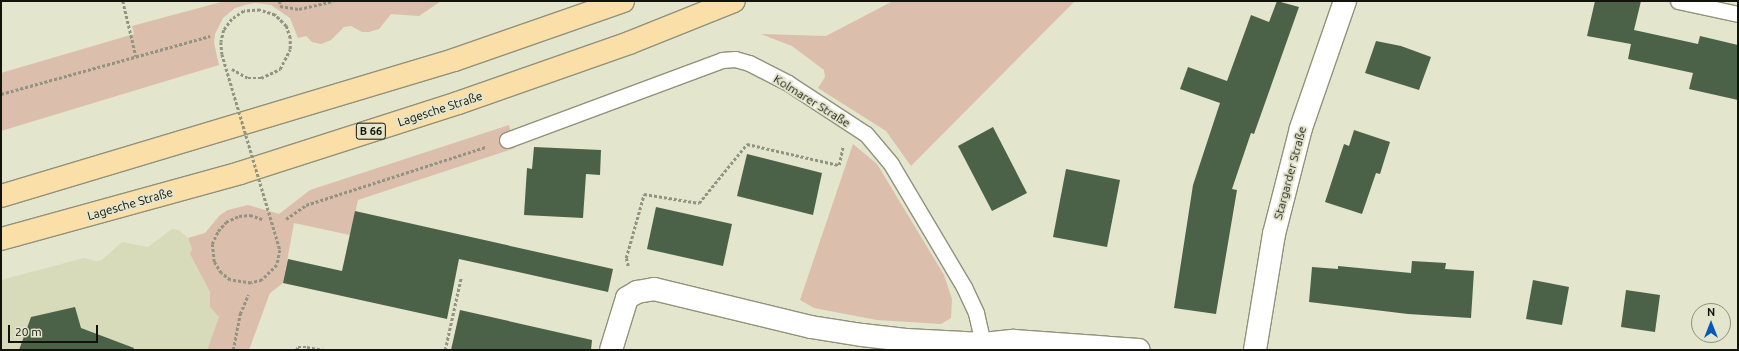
<!DOCTYPE html>
<html>
<head>
<meta charset="utf-8">
<style>
  body { margin:0 }
  #map { position:relative; width:1739px; height:351px; overflow:hidden; background:#e3e5cc; font-family:Ubuntu,sans-serif }
  div>[style] { position:absolute }
  [style*='--x'] { left:calc(var(--x)*1px); top:calc(var(--y)*1px); width:calc(var(--w)*1px); rotate:calc(var(--a)*1deg) }
  .built>* { inset:0; background:#d7dbba }
  .green>* { inset:0; background:#dcbeac }
  .building>* { inset:0; background:#4b6248 }
  .path>* { height:2.5px; margin-top:-1.25px; transform-origin:0; background:repeating-linear-gradient(90deg,#929481 0 3px,transparent 0 5px) }
  .roads { filter:drop-shadow(1px 0 #90927b) drop-shadow(-1px 0 #90927b) drop-shadow(0 1px #90927b) drop-shadow(0 -1px #90927b) }
  .lane>* { height:15px; margin:-7.5px; padding:0 7.5px; transform-origin:7.5px; border-radius:7.5px; background:#fff }
  .street>* { height:22px; margin:-11px; padding:0 11px; transform-origin:11px; border-radius:11px; background:#fff }
  .primary>* { height:22px; margin:-11px; padding:0 11px; transform-origin:11px; border-radius:11px; background:#fadfa9 }
  .path-bridge>* { height:2.5px; margin-top:-1.25px; transform-origin:0; background:repeating-linear-gradient(90deg,#929481 0 3px,transparent 0 5px) }
  span { translate:-50% -50%; white-space:nowrap; text-align:center; line-height:1.15; -webkit-text-stroke:4px #e3e5cc; paint-order:stroke }
  .shield-label span { padding:1px 3px; background:#e3e5cc; border:1px solid; border-radius:3px; -webkit-text-stroke-width:0 }
  .shield-label { font-size:11px; color:#12130b; font-weight:700 }
  .street-label { font-size:12px; color:#12130b }
  .frame { position:absolute; inset:0; border:2px solid #12130b; pointer-events:none }
  .north { position:absolute; left:1691px; top:303px; width:40px; height:40px; box-sizing:border-box; background:#e3e5cc; border:1px solid #8f917f; border-radius:50%; rotate:0deg; font-size:11px; font-weight:700; line-height:16px; text-align:center; color:#12130b }
  .north::after { content:''; display:block; margin:auto; width:14px; height:18px; background:#0057c0; clip-path:polygon(50% 0,100% 100%,50% 72%,0 100%) }
  .scale { position:absolute; left:8px; top:325px; width:90px; height:18px; box-sizing:border-box; border:2px solid #12130b; border-top:0; padding-left:5px; font-size:12px; line-height:14px; white-space:nowrap; color:#12130b; -webkit-text-stroke:3px #e3e5cc; paint-order:stroke }
</style>
</head>
<body>
<div id="map">
  <div class="built">
    <div style="clip-path:polygon(172px 229px,179px 230px,188px 238px,192px 249px,190px 254px,210px 292px,210px 307px,219px 317px,207px 350px,1px 350px,1px 280px,84px 258px,96px 261px,102px 260px,122px 242px,148px 247px)"></div>
  </div>
  <div class="green">
    <div style="clip-path:polygon(225px 1px,441px 1px,419px 16px,391px 14px,379px 29px,369px 32px,362px 32px,351px 26px,344px 27px,331px 40px,321px 44px,312px 42px,306px 36px,298px 38px,290px 18px,271px 5px,255px 3px,245px 5px,235px 8px,223px 18px,215px 34px,214px 43px,219px 65px,1px 131px,1px 73px,134px 34px,132px 26px)"></div>
    <div style="clip-path:polygon(893px 1px,1075px 1px,911px 166px,886px 131px,818px 88px,825px 77px,824px 70px,792px 46px,761px 34px,826px 36px)"></div>
    <div style="clip-path:polygon(509px 125px,515px 148px,358px 200px,350px 235px,294px 223px,283px 283px,270px 293px,249px 350px,207px 350px,219px 317px,210px 307px,210px 292px,190px 254px,192px 249px,188px 238px,205px 233px,220px 215px,228px 210px,248px 205px,279px 214px,310px 190px)"></div>
    <div style="clip-path:polygon(853px 144px,877px 164px,944px 275px,952px 299px,951px 318px,941px 324px,877px 320px,814px 308px,800px 300px)"></div>
  </div>
  <div class="building">
    <div style="clip-path:polygon(1277px 1px,1299px 7px,1254px 134px,1251px 133px,1232px 189px,1237px 190px,1216px 314px,1174px 308px,1193px 185px,1220px 103px,1180px 89px,1188px 67px,1227px 81px,1251px 15px,1269px 22px)"></div>
    <div style="clip-path:polygon(1595px 1px,1641px 1px,1634px 30px,1698px 44px,1700px 36px,1738px 45px,1738px 100px,1689px 89px,1693px 73px,1628px 59px,1631px 44px,1587px 36px)"></div>
    <div style="clip-path:polygon(1376px 41px,1401px 46px,1431px 57px,1419px 90px,1365px 73px)"></div>
    <div style="clip-path:polygon(993px 127px,1027px 193px,992px 211px,958px 146px)"></div>
    <div style="clip-path:polygon(1354px 130px,1390px 142px,1380px 174px,1376px 173px,1362px 214px,1325px 202px,1344px 144px,1349px 146px)"></div>
    <div style="clip-path:polygon(534px 147px,601px 150px,600px 175px,586px 174px,583px 218px,524px 215px,527px 168px,532px 169px)"></div>
    <div style="clip-path:polygon(747px 154px,822px 173px,813px 215px,737px 196px)"></div>
    <div style="clip-path:polygon(1066px 169px,1120px 180px,1107px 247px,1053px 237px)"></div>
    <div style="clip-path:polygon(656px 207px,732px 224px,723px 266px,647px 249px)"></div>
    <div style="clip-path:polygon(355px 211px,613px 269px,608px 292px,459px 259px,447px 319px,283px 283px,288px 259px,342px 271px)"></div>
    <div style="clip-path:polygon(1412px 261px,1446px 263px,1445px 269px,1474px 271px,1471px 318px,1408px 314px,1309px 302px,1312px 267px,1338px 269px,1338px 266px,1411px 273px)"></div>
    <div style="clip-path:polygon(1533px 280px,1569px 287px,1562px 325px,1526px 319px)"></div>
    <div style="clip-path:polygon(1626px 290px,1660px 295px,1655px 332px,1621px 327px)"></div>
    <div style="clip-path:polygon(75px 307px,81px 328px,134px 348px,133px 350px,19px 350px,31px 317px)"></div>
    <div style="clip-path:polygon(460px 310px,592px 340px,591px 350px,451px 350px)"></div>
  </div>
  <div class="path">
    <div style="--x:123;--y:1;--w:57;--a:76.7"></div>
    <div style="--x:280;--y:1;--w:5;--a:90"></div>
    <div style="--x:280;--y:6;--w:19;--a:9"></div>
    <div style="--x:299;--y:9;--w:35;--a:-13"></div>
    <div style="--x:1;--y:94;--w:217;--a:-15.5"></div>
    <div style="--x:286;--y:219;--w:24;--a:-35"></div>
    <div style="--x:306;--y:205;--w:189;--a:-17.9"></div>
    <div style="--x:628;--y:266;--w:8;--a:-104"></div>
    <div style="--x:626;--y:258;--w:66;--a:-74.3"></div>
    <div style="--x:644;--y:194;--w:56;--a:9.3"></div>
    <div style="--x:699;--y:203;--w:76;--a:-50.9"></div>
    <div style="--x:747;--y:144;--w:94;--a:12.9"></div>
    <div style="--x:839;--y:165;--w:19;--a:-78"></div>
    <div style="--x:233;--y:350;--w:37;--a:-79"></div>
    <div style="--x:240;--y:314;--w:21;--a:-67"></div>
    <div style="--x:296;--y:350;--w:4;--a:-56"></div>
    <div style="--x:298;--y:347;--w:9;--a:0"></div>
    <div style="--x:307;--y:347;--w:17;--a:10"></div>
    <div style="--x:445;--y:350;--w:75;--a:-77.6"></div>
  </div>
  <div class="roads">
    <div class="lane">
      <div style="--x:1678;--y:1;--w:61;--a:12.2"></div>
      <div style="--x:507;--y:140;--w:229;--a:-20.4"></div>
      <div style="--x:722;--y:60;--w:13;--a:-4"></div>
      <div style="--x:735;--y:59;--w:15;--a:16"></div>
      <div style="--x:749;--y:63;--w:44;--a:27.1"></div>
      <div style="--x:788;--y:83;--w:93;--a:33.2"></div>
      <div style="--x:866;--y:134;--w:39;--a:50"></div>
      <div style="--x:891;--y:164;--w:143;--a:59.3"></div>
      <div style="--x:964;--y:287;--w:29;--a:65"></div>
      <div style="--x:976;--y:313;--w:32;--a:77"></div>
    </div>
    <div class="street">
      <div style="--x:611;--y:350;--w:54;--a:-72.9"></div>
      <div style="--x:627;--y:298;--w:12;--a:-31"></div>
      <div style="--x:637;--y:292;--w:17;--a:-10"></div>
      <div style="--x:654;--y:289;--w:162;--a:13.6"></div>
      <div style="--x:811;--y:327;--w:52;--a:8.9"></div>
      <div style="--x:862;--y:335;--w:44;--a:6.5"></div>
      <div style="--x:906;--y:340;--w:77;--a:3"></div>
      <div style="--x:983;--y:344;--w:31;--a:-6"></div>
      <div style="--x:1014;--y:341;--w:125;--a:4.1"></div>
      <div style="--x:1255;--y:350;--w:118;--a:-80.7"></div>
      <div style="--x:1274;--y:234;--w:109;--a:-75.7"></div>
      <div style="--x:1301;--y:128;--w:134;--a:-70.9"></div>
    </div>
    <div class="primary">
      <div style="--x:1;--y:196;--w:473;--a:-16.7"></div>
      <div style="--x:454;--y:60;--w:179;--a:-19.2"></div>
      <div style="--x:1;--y:239;--w:248;--a:-15.4"></div>
      <div style="--x:240;--y:173;--w:229;--a:-17.8"></div>
      <div style="--x:458;--y:103;--w:181;--a:-19.3"></div>
      <div style="--x:629;--y:43;--w:113;--a:-21.8"></div>
    </div>
  </div>
  <div class="path-bridge">
    <div style="--x:232;--y:69;--w:18;--a:29"></div>
    <div style="--x:248;--y:78;--w:13;--a:0"></div>
    <div style="--x:261;--y:78;--w:21;--a:-25"></div>
    <div style="--x:280;--y:69;--w:22;--a:-63"></div>
    <div style="--x:290;--y:49;--w:11;--a:-90"></div>
    <div style="--x:290;--y:38;--w:13;--a:-108"></div>
    <div style="--x:286;--y:26;--w:16;--a:-135"></div>
    <div style="--x:275;--y:15;--w:16;--a:-162"></div>
    <div style="--x:260;--y:10;--w:16;--a:176"></div>
    <div style="--x:244;--y:11;--w:14;--a:146"></div>
    <div style="--x:232;--y:19;--w:14;--a:126"></div>
    <div style="--x:224;--y:30;--w:12;--a:104"></div>
    <div style="--x:221;--y:42;--w:12;--a:85"></div>
    <div style="--x:222;--y:54;--w:204;--a:73.5"></div>
    <div style="--x:280;--y:250;--w:15;--a:101"></div>
    <div style="--x:277;--y:265;--w:21;--a:135"></div>
    <div style="--x:262;--y:280;--w:11;--a:165"></div>
    <div style="--x:251;--y:283;--w:21;--a:-172"></div>
    <div style="--x:230;--y:280;--w:11;--a:-142"></div>
    <div style="--x:221;--y:273;--w:13;--a:-122"></div>
    <div style="--x:214;--y:262;--w:18;--a:-96"></div>
    <div style="--x:212;--y:244;--w:14;--a:-65"></div>
    <div style="--x:218;--y:231;--w:12;--a:-48"></div>
    <div style="--x:226;--y:222;--w:14;--a:-25"></div>
    <div style="--x:239;--y:216;--w:11;--a:-5"></div>
    <div style="--x:250;--y:215;--w:13;--a:18"></div>
  </div>
  <div class="shield-label">
    <span style="left:371px;top:131px">B 66</span>
  </div>
  <div class="street-label">
    <span style="left:812px;top:101px;rotate:32deg">Kolmarer Straße</span>
    <span style="left:440px;top:109px;rotate:-18deg">Lagesche Straße</span>
    <span style="left:1290px;top:173px;rotate:-75deg">Stargarder Straße</span>
    <span style="left:130px;top:204px;rotate:-16deg">Lagesche Straße</span>
  </div>
  <div class="frame"></div>
  <div class="north">N</div>
  <div class="scale">20 m</div>
</div>
</body>
</html>
